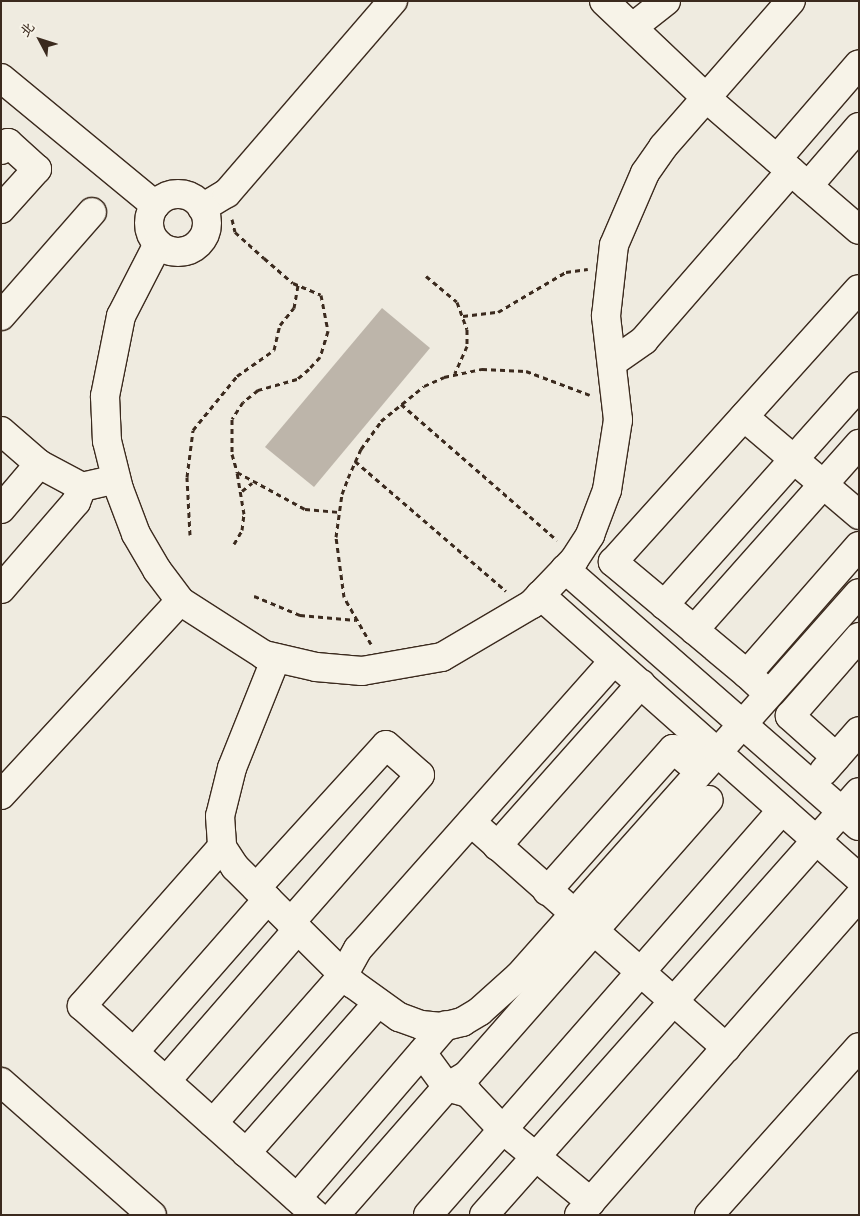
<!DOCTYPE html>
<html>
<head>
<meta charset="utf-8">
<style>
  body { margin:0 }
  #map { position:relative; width:860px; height:1216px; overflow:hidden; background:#efebe0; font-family:Dekko,"LXGW WenKai TC",sans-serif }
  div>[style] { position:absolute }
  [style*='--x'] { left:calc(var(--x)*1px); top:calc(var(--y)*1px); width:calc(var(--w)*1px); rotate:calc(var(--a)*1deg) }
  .building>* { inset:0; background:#bdb5aa }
  .path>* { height:3px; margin-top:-1.5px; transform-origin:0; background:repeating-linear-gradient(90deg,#3b2a1e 0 5px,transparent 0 9px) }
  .roads { filter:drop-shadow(1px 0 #3b2a1e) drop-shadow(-1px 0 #3b2a1e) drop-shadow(0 1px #3b2a1e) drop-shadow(0 -1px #3b2a1e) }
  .minor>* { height:28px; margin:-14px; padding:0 14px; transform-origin:14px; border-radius:14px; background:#f7f3e8 }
  .minor>.ring { margin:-14px; padding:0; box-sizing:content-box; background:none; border:28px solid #f7f3e8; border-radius:50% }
  .major>* { height:28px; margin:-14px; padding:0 14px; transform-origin:14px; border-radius:14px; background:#f7f3e8 }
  span { translate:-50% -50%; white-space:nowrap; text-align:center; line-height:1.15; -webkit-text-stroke:5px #f7f3e8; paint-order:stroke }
  .frame { position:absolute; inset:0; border:2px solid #3b2a1e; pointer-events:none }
  .north { position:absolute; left:15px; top:15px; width:50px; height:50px; -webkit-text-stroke:4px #f7f3e8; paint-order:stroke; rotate:310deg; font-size:14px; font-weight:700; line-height:20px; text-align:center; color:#3b2a1e }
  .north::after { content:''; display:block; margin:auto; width:18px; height:22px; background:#3b2a1e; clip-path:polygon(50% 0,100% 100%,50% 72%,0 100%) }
</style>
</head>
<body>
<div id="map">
  <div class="building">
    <div style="clip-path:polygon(382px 308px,430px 348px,314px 487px,265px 447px)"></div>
  </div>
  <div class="path">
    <div style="--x:232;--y:219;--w:13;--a:77"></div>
    <div style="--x:235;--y:232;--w:39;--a:42"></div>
    <div style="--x:264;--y:258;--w:38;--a:41"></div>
    <div style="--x:293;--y:283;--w:30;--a:23"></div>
    <div style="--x:321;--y:295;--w:37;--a:79"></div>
    <div style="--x:328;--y:331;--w:27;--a:107"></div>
    <div style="--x:320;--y:357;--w:16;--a:133"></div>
    <div style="--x:309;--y:369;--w:16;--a:140"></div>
    <div style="--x:297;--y:379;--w:41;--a:164.2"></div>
    <div style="--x:258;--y:390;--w:19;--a:141"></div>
    <div style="--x:243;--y:402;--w:20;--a:123"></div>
    <div style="--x:232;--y:419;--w:35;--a:90"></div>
    <div style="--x:232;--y:454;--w:19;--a:74"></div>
    <div style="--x:237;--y:472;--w:77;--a:28.6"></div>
    <div style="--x:305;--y:509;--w:33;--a:5"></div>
    <div style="--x:426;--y:276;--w:40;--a:40"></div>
    <div style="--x:457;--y:302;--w:29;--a:70"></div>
    <div style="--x:467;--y:329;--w:17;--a:90"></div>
    <div style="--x:467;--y:346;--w:30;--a:114"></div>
    <div style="--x:463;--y:316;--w:35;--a:-7"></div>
    <div style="--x:498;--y:312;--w:79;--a:-30.5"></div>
    <div style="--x:566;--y:272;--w:22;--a:-8"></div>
    <div style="--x:401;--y:404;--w:207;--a:41.1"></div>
    <div style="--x:355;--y:461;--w:199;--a:40.7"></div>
    <div style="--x:242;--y:491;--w:13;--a:-39"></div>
    <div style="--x:190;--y:535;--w:58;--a:-93"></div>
    <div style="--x:187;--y:477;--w:47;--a:-82.7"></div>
    <div style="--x:193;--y:430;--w:70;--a:-50.8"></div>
    <div style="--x:237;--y:376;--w:45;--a:-35.1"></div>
    <div style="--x:274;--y:350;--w:26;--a:-77"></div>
    <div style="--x:280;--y:325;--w:22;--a:-51"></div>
    <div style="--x:294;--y:308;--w:23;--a:-80"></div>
    <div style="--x:234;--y:544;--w:16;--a:-60"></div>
    <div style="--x:242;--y:530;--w:16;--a:-83"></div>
    <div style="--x:244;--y:514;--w:43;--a:-99.5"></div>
    <div style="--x:254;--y:596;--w:50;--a:22.4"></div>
    <div style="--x:300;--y:615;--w:56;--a:5.1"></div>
    <div style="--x:371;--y:644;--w:54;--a:-119.9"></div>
    <div style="--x:344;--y:597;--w:61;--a:-97.6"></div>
    <div style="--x:336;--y:537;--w:43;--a:-82.1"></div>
    <div style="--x:342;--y:494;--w:17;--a:-69"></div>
    <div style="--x:348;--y:478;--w:32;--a:-66"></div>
    <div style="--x:361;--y:449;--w:34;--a:-54"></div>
    <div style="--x:381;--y:421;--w:55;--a:-39.1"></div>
    <div style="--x:424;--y:386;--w:22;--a:-24"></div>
    <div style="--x:444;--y:377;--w:39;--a:-12"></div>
    <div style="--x:482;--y:369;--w:44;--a:2.6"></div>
    <div style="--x:526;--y:371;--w:68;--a:20.6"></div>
  </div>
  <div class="roads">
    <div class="minor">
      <div style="--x:604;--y:1;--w:139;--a:43.5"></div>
      <div style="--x:705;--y:97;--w:203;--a:40.8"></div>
      <div style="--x:633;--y:27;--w:42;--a:-38.2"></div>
      <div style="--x:1;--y:78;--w:200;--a:39.5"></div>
      <div style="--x:1;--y:150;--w:10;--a:-45"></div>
      <div style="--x:8;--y:143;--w:39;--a:42"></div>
      <div style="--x:37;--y:169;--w:54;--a:132"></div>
      <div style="--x:777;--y:159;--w:125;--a:-49.2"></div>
      <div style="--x:808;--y:186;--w:78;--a:-49.2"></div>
      <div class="ring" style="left:149px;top:194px;width:30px;height:30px"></div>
      <div style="--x:202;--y:208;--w:29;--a:-31"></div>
      <div style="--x:227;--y:193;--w:254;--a:-49.2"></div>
      <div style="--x:158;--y:244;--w:81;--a:117.2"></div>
      <div style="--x:121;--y:316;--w:82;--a:101.3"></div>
      <div style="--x:105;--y:396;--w:45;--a:87.5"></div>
      <div style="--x:107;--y:441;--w:49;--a:76"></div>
      <div style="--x:119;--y:489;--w:48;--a:69.3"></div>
      <div style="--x:136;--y:534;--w:42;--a:59.7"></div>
      <div style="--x:157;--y:570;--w:39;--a:53"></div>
      <div style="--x:180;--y:601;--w:100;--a:32.7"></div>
      <div style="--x:264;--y:655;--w:53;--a:13"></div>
      <div style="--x:316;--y:667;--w:46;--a:5"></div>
      <div style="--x:362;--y:671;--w:81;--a:-9.9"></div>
      <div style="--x:442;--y:657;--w:104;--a:-30.5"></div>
      <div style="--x:532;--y:604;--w:61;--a:-46.3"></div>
      <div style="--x:574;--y:560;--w:30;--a:-57"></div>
      <div style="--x:590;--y:535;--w:48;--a:-69.3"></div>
      <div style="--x:607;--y:490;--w:71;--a:-81.1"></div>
      <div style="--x:618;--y:420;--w:105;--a:-96.6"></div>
      <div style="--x:606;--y:316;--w:71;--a:-83.6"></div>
      <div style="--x:614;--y:245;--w:78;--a:-66.7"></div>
      <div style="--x:645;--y:173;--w:32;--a:-55"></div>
      <div style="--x:663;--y:147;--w:194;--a:-48.8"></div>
      <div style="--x:1;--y:316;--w:138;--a:-48.8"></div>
      <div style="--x:613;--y:362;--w:38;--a:-35"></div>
      <div style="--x:644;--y:340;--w:224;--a:-49"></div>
      <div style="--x:744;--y:417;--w:151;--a:40.4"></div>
      <div style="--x:1;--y:431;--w:50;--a:41"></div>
      <div style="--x:39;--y:464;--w:49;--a:28.1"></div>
      <div style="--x:82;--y:487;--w:35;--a:-13"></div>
      <div style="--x:1;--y:509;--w:59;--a:-49.8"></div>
      <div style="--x:565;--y:569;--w:390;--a:41.2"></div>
      <div style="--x:1;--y:589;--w:115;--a:-49.2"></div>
      <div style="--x:76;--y:502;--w:16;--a:-68"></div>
      <div style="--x:540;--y:595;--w:426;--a:41.6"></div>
      <div style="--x:664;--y:605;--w:293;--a:-48.3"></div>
      <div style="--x:694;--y:630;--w:249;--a:-48.4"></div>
      <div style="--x:276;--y:658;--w:118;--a:111.8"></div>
      <div style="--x:232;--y:768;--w:49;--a:104"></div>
      <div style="--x:220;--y:816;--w:31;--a:86"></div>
      <div style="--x:222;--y:847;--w:24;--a:57"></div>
      <div style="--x:235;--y:867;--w:166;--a:44.8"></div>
      <div style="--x:353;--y:984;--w:57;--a:35.7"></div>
      <div style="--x:399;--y:1017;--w:23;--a:20"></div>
      <div style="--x:421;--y:1025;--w:21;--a:5"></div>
      <div style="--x:442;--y:1027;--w:21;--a:-14"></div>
      <div style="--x:462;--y:1022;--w:21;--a:-31"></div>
      <div style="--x:480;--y:1011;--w:52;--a:-41.9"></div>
      <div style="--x:519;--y:976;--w:512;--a:-48.4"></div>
      <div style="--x:747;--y:674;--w:175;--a:-140.1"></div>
      <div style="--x:613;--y:562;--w:367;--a:-48"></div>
      <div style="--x:760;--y:686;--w:18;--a:-137"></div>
      <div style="--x:747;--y:674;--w:170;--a:-48.8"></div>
      <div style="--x:836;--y:757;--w:62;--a:-138.3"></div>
      <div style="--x:790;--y:716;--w:105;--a:-48.9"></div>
      <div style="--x:824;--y:771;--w:53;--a:-48.8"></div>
      <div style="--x:1;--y:795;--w:264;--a:-47.3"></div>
      <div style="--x:471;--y:822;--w:341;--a:41.5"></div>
      <div style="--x:497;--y:846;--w:217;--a:-48.4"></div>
      <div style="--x:222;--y:847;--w:212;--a:131.4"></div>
      <div style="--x:82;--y:1006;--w:314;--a:41.8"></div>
      <div style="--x:256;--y:888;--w:193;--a:-47.7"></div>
      <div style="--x:386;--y:745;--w:45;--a:41.4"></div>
      <div style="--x:420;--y:775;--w:196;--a:131.3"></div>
      <div style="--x:547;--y:891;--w:190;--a:-48.4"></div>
      <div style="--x:673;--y:749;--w:35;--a:40"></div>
      <div style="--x:134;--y:1052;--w:203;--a:-48.8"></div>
      <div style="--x:166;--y:1081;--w:201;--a:-49"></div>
      <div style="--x:447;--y:1087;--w:23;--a:-31"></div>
      <div style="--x:467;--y:1075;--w:366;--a:-48.7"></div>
      <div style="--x:447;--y:1087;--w:22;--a:16"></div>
      <div style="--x:468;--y:1093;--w:50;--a:46.6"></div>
      <div style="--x:502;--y:1129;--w:115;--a:39.4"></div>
      <div style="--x:213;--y:1123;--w:198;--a:-48.7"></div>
      <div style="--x:344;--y:974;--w:29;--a:-61"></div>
      <div style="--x:358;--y:949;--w:385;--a:-48.4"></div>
      <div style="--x:246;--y:1153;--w:200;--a:-48.7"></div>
      <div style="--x:297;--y:1198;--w:228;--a:-49.3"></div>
      <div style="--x:335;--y:1215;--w:170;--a:-48.8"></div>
      <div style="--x:447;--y:1087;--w:42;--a:-126.3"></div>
      <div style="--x:428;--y:1215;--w:538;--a:-48.84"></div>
      <div style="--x:484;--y:1215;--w:565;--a:-48.44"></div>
      <div style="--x:579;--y:1215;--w:424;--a:-48.7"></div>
      <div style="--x:709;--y:1215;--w:225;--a:-48.2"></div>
    </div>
    <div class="major">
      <div style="--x:1;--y:1082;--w:201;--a:41.4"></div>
    </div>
  </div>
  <div class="frame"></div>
  <div class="north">北</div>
</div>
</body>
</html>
